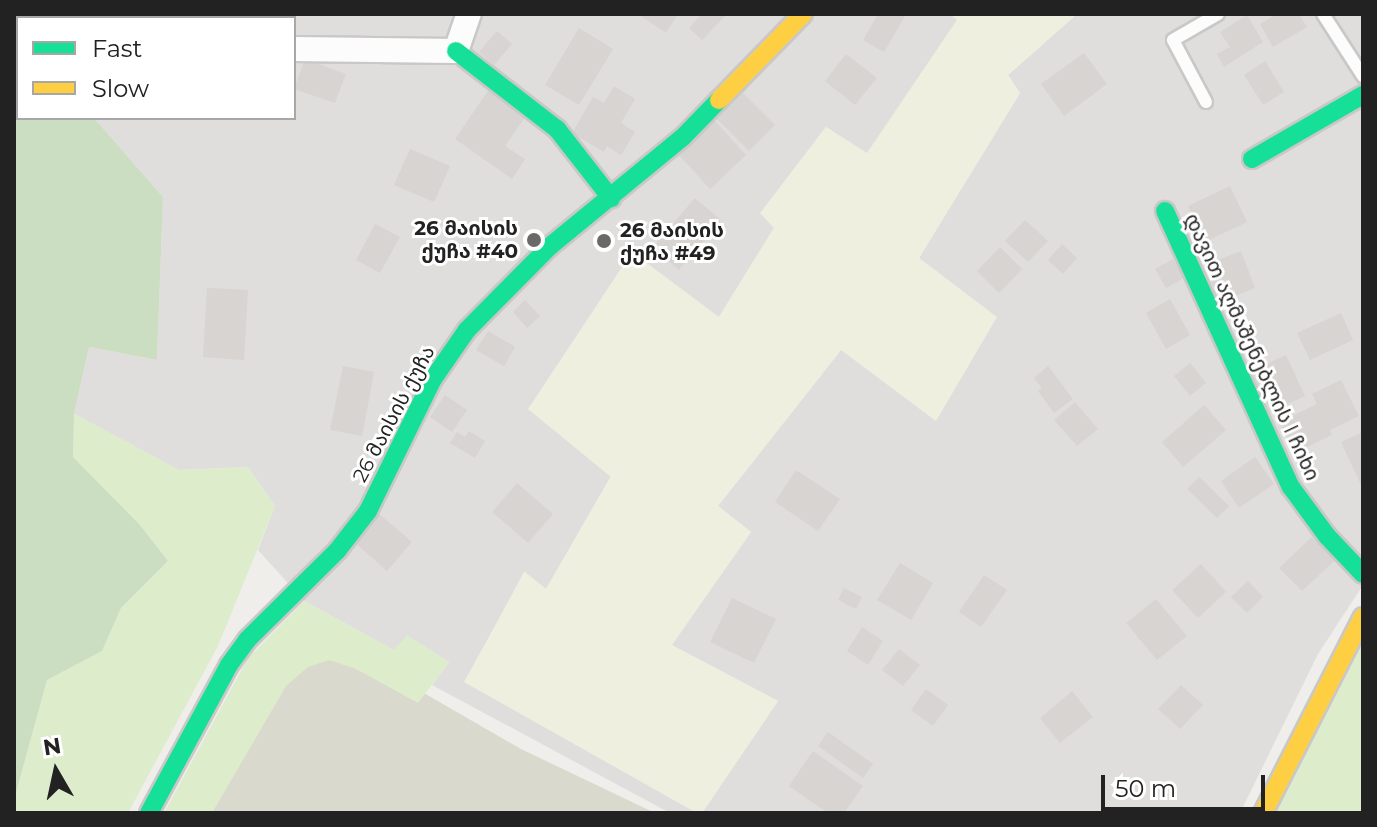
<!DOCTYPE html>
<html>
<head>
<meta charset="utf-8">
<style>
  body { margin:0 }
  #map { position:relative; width:1377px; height:827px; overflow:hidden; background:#f0eeeb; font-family:Montserrat,"Noto Sans Georgian",sans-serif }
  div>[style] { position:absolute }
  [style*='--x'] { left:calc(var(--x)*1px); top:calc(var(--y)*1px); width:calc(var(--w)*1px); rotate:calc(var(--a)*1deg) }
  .residential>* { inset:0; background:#dfdedc }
  .construction>* { inset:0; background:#d9d9cd }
  .farmland>* { inset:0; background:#efefdf }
  .grass>* { inset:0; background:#ddeccb }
  .forest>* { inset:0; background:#cbdec1 }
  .building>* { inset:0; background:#d7d4d2 }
  .roads { filter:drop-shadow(2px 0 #c9c8c7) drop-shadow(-2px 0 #c9c8c7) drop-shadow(0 2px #c9c8c7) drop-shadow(0 -2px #c9c8c7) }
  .lane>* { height:12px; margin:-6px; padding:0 6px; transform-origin:6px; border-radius:6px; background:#fdfcfc }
  .street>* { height:24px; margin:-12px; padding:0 12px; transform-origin:12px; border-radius:12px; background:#fdfcfc }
  .fast>* { height:18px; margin:-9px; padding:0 9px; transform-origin:9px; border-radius:9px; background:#16e098 }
  .slow>* { height:18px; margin:-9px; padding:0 9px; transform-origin:9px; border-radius:9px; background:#ffcf43 }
  .dots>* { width:22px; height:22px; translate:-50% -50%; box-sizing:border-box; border:4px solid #fff; border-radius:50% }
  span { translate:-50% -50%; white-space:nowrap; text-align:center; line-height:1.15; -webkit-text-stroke:6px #fff; paint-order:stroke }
  .poi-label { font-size:20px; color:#222; font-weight:700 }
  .right { translate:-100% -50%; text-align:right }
  .left { translate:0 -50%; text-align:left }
  .street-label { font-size:20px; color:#222 }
  .frame { position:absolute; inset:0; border:16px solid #222; pointer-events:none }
  .legend { position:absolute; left:16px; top:16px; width:280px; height:104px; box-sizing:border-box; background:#fff; border:2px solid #a7a7a7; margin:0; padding:10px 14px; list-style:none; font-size:24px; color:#222 }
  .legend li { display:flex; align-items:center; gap:16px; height:40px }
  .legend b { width:40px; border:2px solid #a7a7a7 }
  .north { position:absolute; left:16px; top:731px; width:80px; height:80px; -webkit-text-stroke:6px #fff; paint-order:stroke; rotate:351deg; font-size:22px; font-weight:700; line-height:32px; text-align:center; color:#222 }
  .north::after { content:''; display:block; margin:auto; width:28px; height:36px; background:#222; clip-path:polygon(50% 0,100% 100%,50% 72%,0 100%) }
  .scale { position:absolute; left:1101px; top:775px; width:164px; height:36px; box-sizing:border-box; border:4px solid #222; border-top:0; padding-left:10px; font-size:24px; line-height:28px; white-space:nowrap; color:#222; -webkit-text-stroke:6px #fff; paint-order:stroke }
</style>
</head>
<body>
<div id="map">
  <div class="residential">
    <div style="clip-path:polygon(52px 14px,950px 14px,958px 19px,867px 154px,826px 127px,761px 213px,774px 228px,719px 317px,611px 476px,546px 589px,524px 572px,465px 682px,697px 813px,670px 813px,432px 685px,449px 662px,407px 636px,394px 650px,304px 601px,258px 550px,275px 506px,248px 467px,179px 470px,74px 414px,89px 347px,157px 360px,163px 197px,94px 118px,294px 118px,294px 18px,53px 18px)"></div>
    <div style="clip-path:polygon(1077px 14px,1363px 14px,1363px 585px,1318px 654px,1240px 813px,702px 813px,778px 701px,671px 645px,751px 532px,718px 506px,841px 350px,997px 318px,919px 258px,1020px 93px,1008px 75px)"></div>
  </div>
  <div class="construction">
    <div style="clip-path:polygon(329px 646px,372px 663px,521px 749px,655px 813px,200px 813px,293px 662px)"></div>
  </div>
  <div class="farmland">
    <div style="clip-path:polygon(950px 14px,1077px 14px,1008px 75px,1020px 93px,919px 258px,997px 317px,936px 421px,841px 350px,718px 506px,751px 532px,672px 645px,778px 701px,702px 813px,697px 813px,464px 682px,525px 572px,546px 589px,611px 477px,528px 409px,632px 252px,719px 317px,774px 228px,760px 213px,826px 127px,867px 153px,957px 20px)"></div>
  </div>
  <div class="grass">
    <div style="clip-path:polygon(74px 414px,179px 470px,248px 467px,275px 506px,218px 646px,128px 813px,14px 813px,14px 800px,47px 680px,102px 651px,121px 608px,168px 561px,140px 525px,73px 457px)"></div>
    <div style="clip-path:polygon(304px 601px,394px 650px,407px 635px,449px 662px,418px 703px,356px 669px,329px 660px,308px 667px,286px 686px,212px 813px,164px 813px,248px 658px)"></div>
    <div style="clip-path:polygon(1363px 643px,1363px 813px,1276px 813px)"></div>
  </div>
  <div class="forest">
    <div style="clip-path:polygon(14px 14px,52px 14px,53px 18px,18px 18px,18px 118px,94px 118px,163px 197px,157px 360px,89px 347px,74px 414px,73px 457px,140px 525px,168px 561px,121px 608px,102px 651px,47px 680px,14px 800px)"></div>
  </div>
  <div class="building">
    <div style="clip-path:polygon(56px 14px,81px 14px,81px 18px,56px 18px)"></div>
    <div style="clip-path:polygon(638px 14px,678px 14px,666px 33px)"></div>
    <div style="clip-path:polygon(702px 14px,727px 14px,702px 40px,689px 28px)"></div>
    <div style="clip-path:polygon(878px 14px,905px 16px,884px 52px,863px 40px)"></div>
    <div style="clip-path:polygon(1277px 14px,1299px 14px,1307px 27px,1273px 47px,1260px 24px)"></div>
    <div style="clip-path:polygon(1247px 15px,1263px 42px,1224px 67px,1217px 54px,1230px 47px,1220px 32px)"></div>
    <div style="clip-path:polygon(579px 28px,613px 49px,579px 105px,545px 85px)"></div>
    <div style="clip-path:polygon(497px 31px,512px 44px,494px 65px,479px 52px)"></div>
    <div style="clip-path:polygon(1084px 53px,1107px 84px,1064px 116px,1041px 84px)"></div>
    <div style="clip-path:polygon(846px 54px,877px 78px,855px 105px,825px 81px)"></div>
    <div style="clip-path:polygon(305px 59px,346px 74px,335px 103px,294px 89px)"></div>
    <div style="clip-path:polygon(1265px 61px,1284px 92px,1263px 105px,1244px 75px)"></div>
    <div style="clip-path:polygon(614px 86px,635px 99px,621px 123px,635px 132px,621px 155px,607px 146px,604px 152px,572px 133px,593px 97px,604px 103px)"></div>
    <div style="clip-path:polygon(490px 88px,527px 114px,505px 146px,525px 159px,512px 179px,455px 139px)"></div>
    <div style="clip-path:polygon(743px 93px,775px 125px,749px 151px,717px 119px)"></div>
    <div style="clip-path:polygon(714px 120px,746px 155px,710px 189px,678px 154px)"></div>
    <div style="clip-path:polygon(410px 149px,450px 166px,434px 202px,394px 185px)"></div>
    <div style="clip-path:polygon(1230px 186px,1247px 222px,1205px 242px,1188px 206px)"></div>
    <div style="clip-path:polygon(695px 198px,721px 220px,679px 270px,653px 247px)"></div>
    <div style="clip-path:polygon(1025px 220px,1048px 241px,1028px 262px,1005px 241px)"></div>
    <div style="clip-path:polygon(375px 224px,400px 237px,380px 273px,356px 260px)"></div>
    <div style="clip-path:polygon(1062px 244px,1077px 258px,1063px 274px,1048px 260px)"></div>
    <div style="clip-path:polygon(1000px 247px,1022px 269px,999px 293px,977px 271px)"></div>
    <div style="clip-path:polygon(1241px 251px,1255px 288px,1219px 302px,1205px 265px)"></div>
    <div style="clip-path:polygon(1173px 259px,1184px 278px,1166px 288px,1155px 269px)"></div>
    <div style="clip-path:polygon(207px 288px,248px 290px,244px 360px,203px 357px)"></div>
    <div style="clip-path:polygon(1170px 299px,1190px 335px,1166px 349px,1146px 313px)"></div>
    <div style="clip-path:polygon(525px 300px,540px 316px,527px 328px,513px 312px)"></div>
    <div style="clip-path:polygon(1341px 313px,1353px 340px,1310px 360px,1297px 333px)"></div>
    <div style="clip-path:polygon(488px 331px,515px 347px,504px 366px,476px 350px)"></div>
    <div style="clip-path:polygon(1286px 355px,1305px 396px,1270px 412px,1251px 371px)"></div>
    <div style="clip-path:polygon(1190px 363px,1206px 383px,1190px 396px,1174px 376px)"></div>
    <div style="clip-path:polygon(343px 366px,374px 372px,362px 436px,330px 430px)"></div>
    <div style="clip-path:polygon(1048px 366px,1073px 399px,1054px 413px,1038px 391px,1042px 388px,1034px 378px)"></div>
    <div style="clip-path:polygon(1341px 380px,1359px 416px,1330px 430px,1332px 435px,1295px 453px,1280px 422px,1317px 404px,1312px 394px)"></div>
    <div style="clip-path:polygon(445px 395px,467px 410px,452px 432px,430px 417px)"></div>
    <div style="clip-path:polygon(1075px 402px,1098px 429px,1077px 446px,1054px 420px)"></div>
    <div style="clip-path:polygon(1204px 405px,1226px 430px,1183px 467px,1162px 442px)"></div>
    <div style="clip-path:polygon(469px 431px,485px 441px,475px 458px,450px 443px,457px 432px,465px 437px)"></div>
    <div style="clip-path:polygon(1363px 432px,1363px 484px,1361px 485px,1341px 442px)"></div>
    <div style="clip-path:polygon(1255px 457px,1274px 484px,1239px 508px,1221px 481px)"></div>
    <div style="clip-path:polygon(796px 470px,840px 499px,818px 531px,775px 502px)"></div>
    <div style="clip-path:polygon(1199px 477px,1229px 506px,1217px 518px,1187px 489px)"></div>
    <div style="clip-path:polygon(517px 483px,553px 514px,528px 543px,492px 512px)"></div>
    <div style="clip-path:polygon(378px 513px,412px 542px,387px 571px,354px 542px)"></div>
    <div style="clip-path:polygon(1312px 537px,1334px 561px,1302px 591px,1279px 568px)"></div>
    <div style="clip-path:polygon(900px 563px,933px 583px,911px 620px,877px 600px)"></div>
    <div style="clip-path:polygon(1201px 564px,1226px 592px,1198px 618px,1172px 590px)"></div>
    <div style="clip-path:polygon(984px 575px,1007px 590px,981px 627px,959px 612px)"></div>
    <div style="clip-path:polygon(1248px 581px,1263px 597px,1247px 613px,1231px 597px)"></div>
    <div style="clip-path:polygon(844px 588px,862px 597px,856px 609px,838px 600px)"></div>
    <div style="clip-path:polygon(732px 598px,776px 619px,754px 663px,710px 642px)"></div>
    <div style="clip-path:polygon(1156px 599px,1187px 636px,1157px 660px,1126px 623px)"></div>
    <div style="clip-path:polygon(862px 627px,883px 641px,868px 665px,847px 651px)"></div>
    <div style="clip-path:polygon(899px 649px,920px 665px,903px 686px,882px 670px)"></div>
    <div style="clip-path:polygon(1181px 685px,1203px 705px,1180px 729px,1158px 709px)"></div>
    <div style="clip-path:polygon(926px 689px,948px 705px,933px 726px,911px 710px)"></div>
    <div style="clip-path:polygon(1072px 691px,1093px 717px,1060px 743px,1040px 718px)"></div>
    <div style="clip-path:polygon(828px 732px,873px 764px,863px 778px,818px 746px)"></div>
    <div style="clip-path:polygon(813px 751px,863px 786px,844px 813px,828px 813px,789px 786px)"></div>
  </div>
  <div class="roads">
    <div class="lane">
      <div style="--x:1323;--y:14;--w:74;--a:57.2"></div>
      <div style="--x:1206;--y:102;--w:70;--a:-118"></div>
      <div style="--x:1173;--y:40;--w:52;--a:-30"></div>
    </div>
    <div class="street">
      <div style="--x:204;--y:14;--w:6;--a:45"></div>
      <div style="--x:294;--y:49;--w:162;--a:0.7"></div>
      <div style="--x:456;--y:51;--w:39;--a:-71"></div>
    </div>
    <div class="fast">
      <div style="--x:456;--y:51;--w:128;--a:37.7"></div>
      <div style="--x:557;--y:129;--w:88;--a:52"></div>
      <div style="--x:1252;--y:159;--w:128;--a:-30"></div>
      <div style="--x:1165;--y:211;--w:303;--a:65.5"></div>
      <div style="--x:1291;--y:487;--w:61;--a:53.7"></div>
      <div style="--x:1327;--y:536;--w:52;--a:46.5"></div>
      <div style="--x:149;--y:813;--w:168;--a:-61.6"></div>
      <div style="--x:229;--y:665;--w:31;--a:-54"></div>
      <div style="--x:247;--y:640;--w:127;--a:-44.7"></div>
      <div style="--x:337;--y:551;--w:51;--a:-52.2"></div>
      <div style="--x:368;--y:511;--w:147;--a:-63.8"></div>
      <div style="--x:433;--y:379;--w:60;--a:-55.2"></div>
      <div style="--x:467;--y:330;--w:117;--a:-45.3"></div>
      <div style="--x:549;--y:247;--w:173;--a:-39.4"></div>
      <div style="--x:683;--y:137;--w:52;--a:-45.8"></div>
    </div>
    <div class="slow">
      <div style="--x:719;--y:100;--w:120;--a:-45.7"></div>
      <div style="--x:1263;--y:813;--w:220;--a:-63"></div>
    </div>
  </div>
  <div class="dots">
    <div style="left:534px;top:240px;background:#6a6968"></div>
    <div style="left:604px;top:241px;background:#6a6968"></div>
  </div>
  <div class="poi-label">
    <span class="right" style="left:518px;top:240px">26 მაისის<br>ქუჩა #40</span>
    <span class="left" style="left:620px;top:242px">26 მაისის<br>ქუჩა #49</span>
  </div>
  <div class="street-label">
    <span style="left:1252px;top:347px;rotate:65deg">დავით აღმაშენებლის I ჩიხი</span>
    <span style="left:394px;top:414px;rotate:-62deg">26 მაისის ქუჩა</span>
  </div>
  <div class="frame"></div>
  <ul class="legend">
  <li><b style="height:10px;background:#16e098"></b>Fast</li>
  <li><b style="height:10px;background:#ffcf43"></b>Slow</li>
  </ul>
  <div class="north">N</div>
  <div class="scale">50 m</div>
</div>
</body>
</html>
